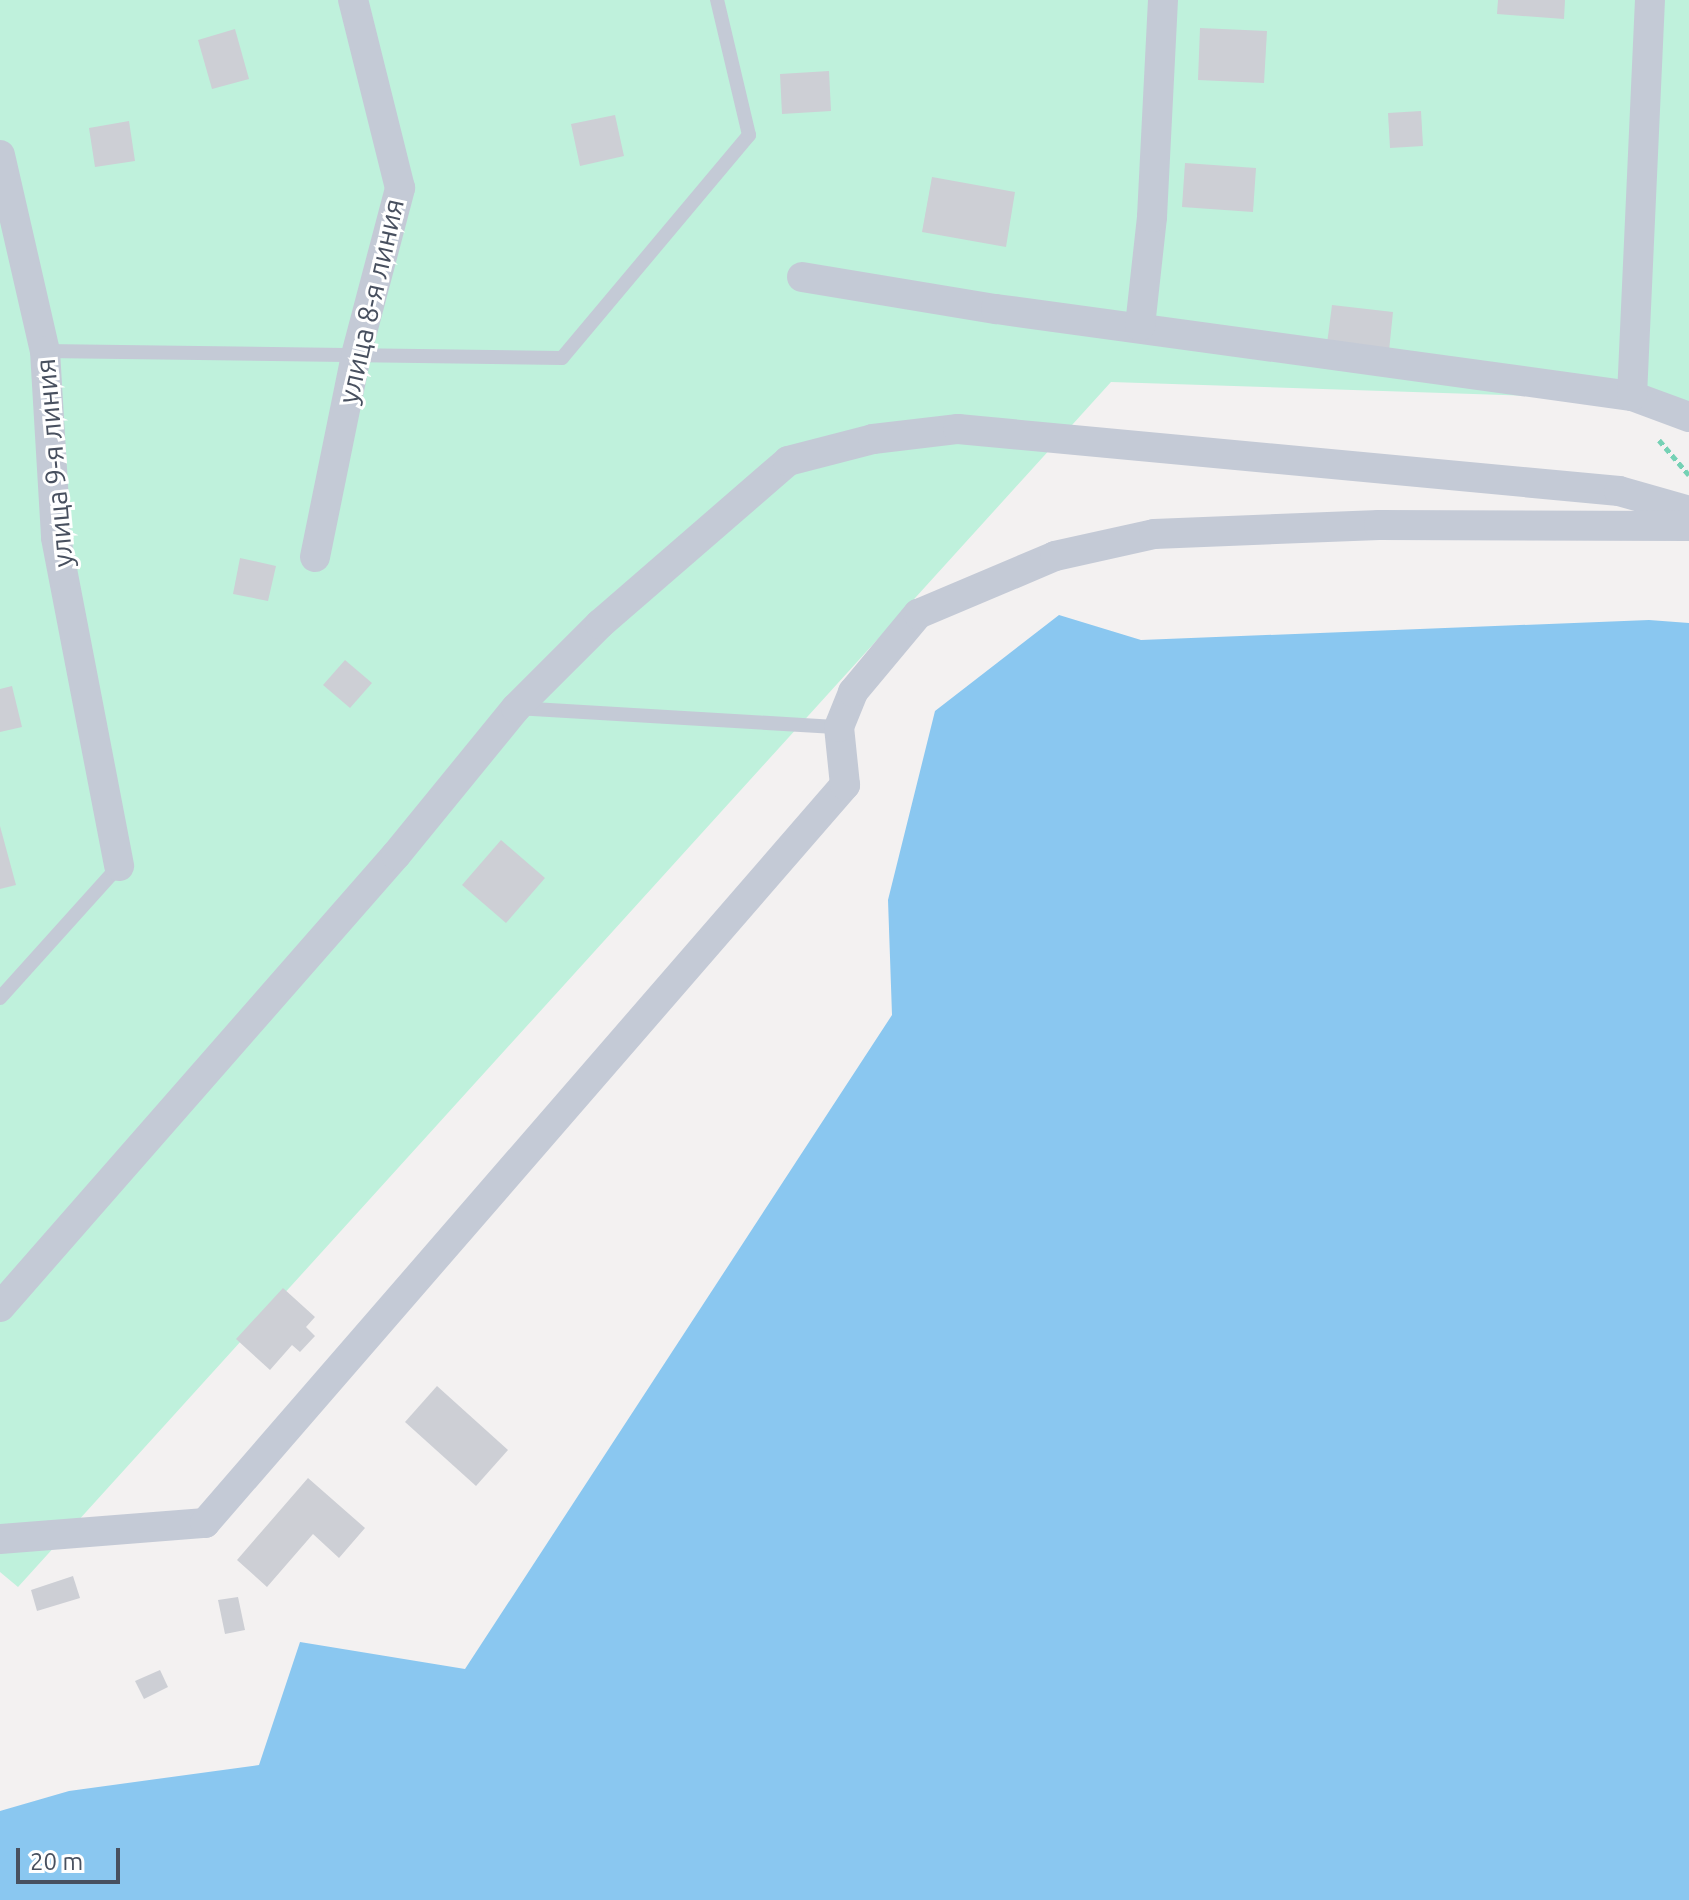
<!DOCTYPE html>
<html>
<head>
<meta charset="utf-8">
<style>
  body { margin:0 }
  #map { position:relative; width:1689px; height:1900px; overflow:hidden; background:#f3f1f1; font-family:Ubuntu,sans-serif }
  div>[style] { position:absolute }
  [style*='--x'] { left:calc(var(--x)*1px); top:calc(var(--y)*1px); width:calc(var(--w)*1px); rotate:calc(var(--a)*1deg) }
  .green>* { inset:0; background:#bff1dc }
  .water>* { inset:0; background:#8ac7f0 }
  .building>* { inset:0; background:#cdcfd5 }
  .path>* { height:5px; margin-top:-2.5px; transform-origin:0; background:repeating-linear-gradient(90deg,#75d1b5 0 6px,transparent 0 10px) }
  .lane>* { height:14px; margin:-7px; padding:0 7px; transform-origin:7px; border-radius:7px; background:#c4cad6 }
  .street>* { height:30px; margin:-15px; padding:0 15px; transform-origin:15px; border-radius:15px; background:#c4cad6 }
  span { translate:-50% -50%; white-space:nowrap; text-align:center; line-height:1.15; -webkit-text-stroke:6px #fff; paint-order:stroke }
  .street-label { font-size:28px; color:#48505f }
  .scale { position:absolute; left:16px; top:1848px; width:104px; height:36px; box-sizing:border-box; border:4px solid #48505f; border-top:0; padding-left:10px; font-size:24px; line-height:28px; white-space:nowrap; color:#48505f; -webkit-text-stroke:6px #fff; paint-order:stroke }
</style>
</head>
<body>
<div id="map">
  <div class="green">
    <div style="clip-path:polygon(0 0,1689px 0,1689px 401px,1111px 382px,18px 1587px,0 1572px)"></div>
  </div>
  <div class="water">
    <div style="clip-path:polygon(1059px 615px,1141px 640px,1649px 620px,1689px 623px,1689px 1900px,0 1900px,0 1811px,69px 1791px,259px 1765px,300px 1642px,465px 1669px,892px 1015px,888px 900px,935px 711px)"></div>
  </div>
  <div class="building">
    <div style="clip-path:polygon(1498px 0,1565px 0,1564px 19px,1497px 14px)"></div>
    <div style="clip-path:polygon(1200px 28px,1267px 31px,1264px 83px,1198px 80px)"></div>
    <div style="clip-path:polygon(235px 29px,249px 79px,212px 89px,198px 40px)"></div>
    <div style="clip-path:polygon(829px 71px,831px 111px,782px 114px,780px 74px)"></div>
    <div style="clip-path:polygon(1421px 111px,1423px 146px,1390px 148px,1388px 113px)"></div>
    <div style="clip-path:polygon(615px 115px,624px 156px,580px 166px,571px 124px)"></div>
    <div style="clip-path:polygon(129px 121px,135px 161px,95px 167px,89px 128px)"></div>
    <div style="clip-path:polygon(1185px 163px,1256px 168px,1253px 212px,1182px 207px)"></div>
    <div style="clip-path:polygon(932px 177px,1015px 192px,1006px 247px,922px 232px)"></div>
    <div style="clip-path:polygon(1332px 305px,1393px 312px,1389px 351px,1327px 344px)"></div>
    <div style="clip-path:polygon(240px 558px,276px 566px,268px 601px,233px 594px)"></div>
    <div style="clip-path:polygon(345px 660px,372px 683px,350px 708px,323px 685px)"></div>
    <div style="clip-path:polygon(12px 686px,22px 727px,0 732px,0 689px)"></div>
    <div style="clip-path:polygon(0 826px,16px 885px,0 889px)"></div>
    <div style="clip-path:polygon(501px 840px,545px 878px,506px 923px,462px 885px)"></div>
    <div style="clip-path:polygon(283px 1288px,315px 1317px,306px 1327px,315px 1336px,300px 1352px,292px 1345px,270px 1370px,236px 1339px)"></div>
    <div style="clip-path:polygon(437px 1386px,508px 1450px,476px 1486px,405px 1422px)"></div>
    <div style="clip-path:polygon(308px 1478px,365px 1528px,339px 1558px,313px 1534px,267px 1587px,237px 1560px)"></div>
    <div style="clip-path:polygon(73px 1576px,80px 1598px,37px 1611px,31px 1590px)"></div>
    <div style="clip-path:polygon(238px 1597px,245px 1630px,225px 1634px,218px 1600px)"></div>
    <div style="clip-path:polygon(160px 1670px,168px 1687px,144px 1699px,135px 1681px)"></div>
  </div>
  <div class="path">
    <div style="--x:1659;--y:440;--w:46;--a:49.4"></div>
  </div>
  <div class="lane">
    <div style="--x:45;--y:351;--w:517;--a:0.78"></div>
    <div style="--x:562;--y:358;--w:291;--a:-50"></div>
    <div style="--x:749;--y:135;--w:139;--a:-103.3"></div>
    <div style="--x:516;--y:708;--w:324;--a:3.4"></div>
    <div style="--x:0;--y:998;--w:178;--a:-48"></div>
  </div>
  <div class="street">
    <div style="--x:0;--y:155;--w:201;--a:77.1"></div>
    <div style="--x:45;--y:351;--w:187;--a:86.6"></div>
    <div style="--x:56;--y:538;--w:334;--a:79.1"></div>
    <div style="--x:802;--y:277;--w:197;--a:9.4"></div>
    <div style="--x:996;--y:309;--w:642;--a:7.79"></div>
    <div style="--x:1632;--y:396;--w:61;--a:20.2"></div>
    <div style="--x:1140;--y:326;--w:110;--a:-83.7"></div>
    <div style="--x:1152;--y:217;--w:217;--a:-87.1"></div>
    <div style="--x:1632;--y:396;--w:396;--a:-87.4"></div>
    <div style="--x:315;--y:557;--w:206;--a:-78.5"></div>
    <div style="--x:356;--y:355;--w:173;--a:-75.2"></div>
    <div style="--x:400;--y:188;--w:194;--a:-104"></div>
    <div style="--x:0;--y:1307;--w:601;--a:-48.78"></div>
    <div style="--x:396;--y:855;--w:190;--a:-50.8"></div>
    <div style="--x:516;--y:708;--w:119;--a:-45"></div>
    <div style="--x:600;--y:624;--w:249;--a:-40.9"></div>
    <div style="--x:788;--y:461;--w:88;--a:-14.5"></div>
    <div style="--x:873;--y:439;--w:86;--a:-6.7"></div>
    <div style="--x:958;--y:429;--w:664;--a:5.36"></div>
    <div style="--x:1619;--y:491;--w:73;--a:15.9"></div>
    <div style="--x:0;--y:1539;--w:206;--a:-4.5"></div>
    <div style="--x:205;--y:1523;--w:977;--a:-49.07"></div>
    <div style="--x:845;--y:785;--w:58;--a:-95.9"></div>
    <div style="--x:839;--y:727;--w:38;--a:-68"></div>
    <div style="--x:853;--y:692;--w:102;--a:-50.2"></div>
    <div style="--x:918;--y:614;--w:149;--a:-22.9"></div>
    <div style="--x:1055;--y:556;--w:101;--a:-12.5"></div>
    <div style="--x:1154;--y:534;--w:225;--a:-2.3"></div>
    <div style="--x:1379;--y:525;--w:310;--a:0.2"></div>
  </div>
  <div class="street-label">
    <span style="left:371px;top:301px;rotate:-77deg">улица 8-я линия</span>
    <span style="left:54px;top:463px;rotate:-95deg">улица 9-я линия</span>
  </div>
  <div class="scale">20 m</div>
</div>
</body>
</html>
